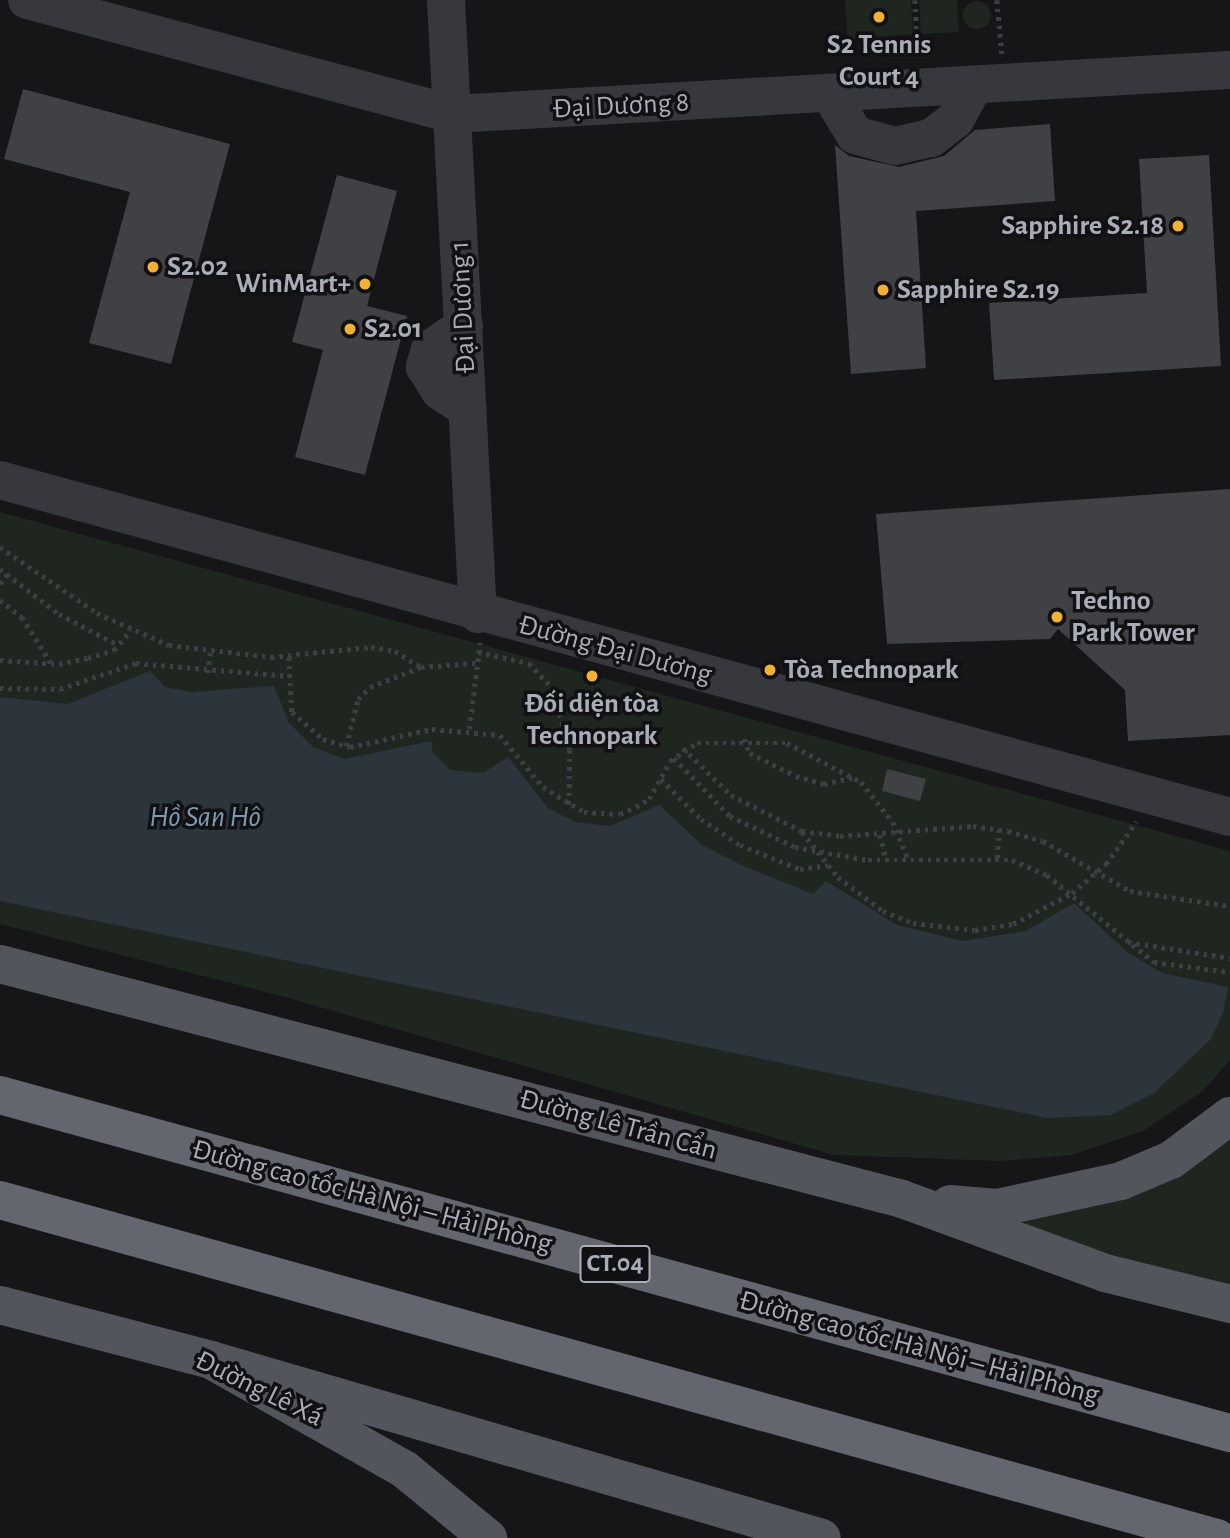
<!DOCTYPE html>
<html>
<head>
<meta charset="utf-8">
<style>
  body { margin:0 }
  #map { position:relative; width:1230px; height:1538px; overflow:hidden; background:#161618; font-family:"Alegreya Sans",sans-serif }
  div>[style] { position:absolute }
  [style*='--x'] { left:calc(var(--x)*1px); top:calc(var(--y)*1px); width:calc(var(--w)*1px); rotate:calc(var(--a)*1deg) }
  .green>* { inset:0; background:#1e261f }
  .round { border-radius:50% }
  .water>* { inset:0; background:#2c353c }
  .building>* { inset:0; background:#404145 }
  .path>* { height:4.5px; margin-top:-2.25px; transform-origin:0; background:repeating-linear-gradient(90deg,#3d3f44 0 3.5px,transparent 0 8.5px) }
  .minor>* { height:38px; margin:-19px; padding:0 19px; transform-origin:19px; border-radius:19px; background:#37383d }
  .major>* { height:38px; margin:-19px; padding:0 19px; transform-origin:19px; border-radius:19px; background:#53555c }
  .highway>* { height:38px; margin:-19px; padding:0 19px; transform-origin:19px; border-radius:19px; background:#63666e }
  .dots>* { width:19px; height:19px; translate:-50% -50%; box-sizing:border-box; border:4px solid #111113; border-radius:50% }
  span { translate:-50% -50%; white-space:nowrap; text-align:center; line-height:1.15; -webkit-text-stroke:7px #111113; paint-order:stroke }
  .shield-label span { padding:2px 5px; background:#111113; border:2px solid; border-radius:5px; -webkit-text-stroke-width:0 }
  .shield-label { font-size:26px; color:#a8adb8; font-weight:700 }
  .poi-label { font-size:28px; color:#a8adb8; font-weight:700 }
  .right { translate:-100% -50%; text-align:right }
  .left { translate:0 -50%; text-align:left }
  .street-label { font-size:28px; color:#a8adb8 }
  .water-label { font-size:30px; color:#7f9bb3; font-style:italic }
</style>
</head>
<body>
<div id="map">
  <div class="green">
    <div style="clip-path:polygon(845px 0,911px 0,913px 34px,848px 40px)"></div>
    <div style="clip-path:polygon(919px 0,957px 0,959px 32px,921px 34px)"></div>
    <div class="round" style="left:963px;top:1px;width:28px;height:28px"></div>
    <div style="clip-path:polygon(0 512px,1230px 851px,1230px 1060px,1203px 1091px,1143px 1131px,1072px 1155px,1000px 1161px,834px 1155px,285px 997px,0 924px)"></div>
    <div style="clip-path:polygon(1230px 1141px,1230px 1291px,1026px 1228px,1024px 1218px,1134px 1196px)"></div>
  </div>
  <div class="water">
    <div style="clip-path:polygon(150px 671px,165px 687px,192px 692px,274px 686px,289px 723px,313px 747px,344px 759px,431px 741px,433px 753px,450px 770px,483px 773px,508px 757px,548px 808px,575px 822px,610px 826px,659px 805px,702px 845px,741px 865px,813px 894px,826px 881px,897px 925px,963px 941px,1026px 931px,1074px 903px,1127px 952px,1162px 973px,1228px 987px,1223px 1013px,1210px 1040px,1154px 1093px,1111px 1115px,1047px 1118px,0 901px,0 697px,68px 704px)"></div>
  </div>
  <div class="building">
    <div style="clip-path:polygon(23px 89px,230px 144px,171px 364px,89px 343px,130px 192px,4px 159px)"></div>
    <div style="clip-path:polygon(1050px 124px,1055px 201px,916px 211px,926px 368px,851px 374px,835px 145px,849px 156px,899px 167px,944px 156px,975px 130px)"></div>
    <div style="clip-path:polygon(1209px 155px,1221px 366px,994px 380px,989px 303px,1147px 293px,1139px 159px)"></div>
    <div style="clip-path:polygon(337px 175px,397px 191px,367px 306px,407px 316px,365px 475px,295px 457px,323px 350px,292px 342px)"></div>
    <div style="clip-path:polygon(1230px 489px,1230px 735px,1128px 741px,1125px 690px,1058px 629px,1050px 639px,887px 644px,876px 514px)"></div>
    <div style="clip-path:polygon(887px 769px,926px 779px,920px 801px,882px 791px)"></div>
  </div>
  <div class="path">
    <div style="--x:915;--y:0;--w:33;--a:87"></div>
    <div style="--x:997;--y:0;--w:54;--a:84.7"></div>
    <div style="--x:0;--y:547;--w:117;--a:34.2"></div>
    <div style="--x:97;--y:613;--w:79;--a:24"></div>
    <div style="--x:169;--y:645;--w:103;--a:6.7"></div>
    <div style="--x:271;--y:657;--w:100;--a:-5.7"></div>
    <div style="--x:371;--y:647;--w:24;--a:9"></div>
    <div style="--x:395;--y:651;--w:31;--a:32"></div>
    <div style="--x:0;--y:569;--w:74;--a:37.3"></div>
    <div style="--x:59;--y:614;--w:67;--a:27.7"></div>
    <div style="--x:0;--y:584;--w:12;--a:-55"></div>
    <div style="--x:0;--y:600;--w:28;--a:38"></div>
    <div style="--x:22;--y:617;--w:54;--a:57.8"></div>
    <div style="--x:478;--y:652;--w:52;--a:12.2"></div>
    <div style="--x:529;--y:663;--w:35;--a:47"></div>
    <div style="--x:553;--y:689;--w:63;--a:74.4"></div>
    <div style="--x:570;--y:750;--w:56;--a:91"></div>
    <div style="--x:289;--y:657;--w:55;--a:86.9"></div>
    <div style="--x:292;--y:712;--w:41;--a:41.1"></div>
    <div style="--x:323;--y:739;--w:28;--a:17"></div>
    <div style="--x:350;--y:747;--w:84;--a:-12.4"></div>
    <div style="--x:432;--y:729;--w:68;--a:5"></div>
    <div style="--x:500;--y:735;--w:67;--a:50.4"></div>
    <div style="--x:543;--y:787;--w:48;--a:31.4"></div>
    <div style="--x:584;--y:812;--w:36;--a:3"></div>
    <div style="--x:620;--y:814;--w:17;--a:-24"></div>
    <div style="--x:636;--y:807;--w:15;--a:-32"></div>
    <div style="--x:649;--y:799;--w:43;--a:-61.1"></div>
    <div style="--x:670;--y:761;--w:32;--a:-34"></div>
    <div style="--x:697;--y:743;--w:90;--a:0"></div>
    <div style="--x:787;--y:743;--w:84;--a:27.8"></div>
    <div style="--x:861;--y:782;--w:51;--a:51.3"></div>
    <div style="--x:893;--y:822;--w:40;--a:68"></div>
    <div style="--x:0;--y:660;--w:59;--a:3.9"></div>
    <div style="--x:59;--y:664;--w:30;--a:-12"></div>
    <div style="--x:88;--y:658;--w:27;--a:-17"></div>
    <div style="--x:114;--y:650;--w:26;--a:-50"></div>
    <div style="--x:208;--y:673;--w:20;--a:-84"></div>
    <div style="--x:0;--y:688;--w:60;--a:1"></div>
    <div style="--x:60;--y:689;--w:80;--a:-18.9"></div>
    <div style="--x:136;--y:663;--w:153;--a:4.9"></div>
    <div style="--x:469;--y:729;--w:87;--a:-82.7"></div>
    <div style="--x:744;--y:739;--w:15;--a:67"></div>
    <div style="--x:750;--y:753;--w:51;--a:26.6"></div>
    <div style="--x:796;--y:776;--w:29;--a:16"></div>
    <div style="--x:824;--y:784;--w:32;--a:-13"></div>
    <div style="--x:346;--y:746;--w:49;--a:-75.7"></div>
    <div style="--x:358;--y:699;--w:17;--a:-45"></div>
    <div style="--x:370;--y:687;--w:55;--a:-21.4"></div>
    <div style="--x:421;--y:667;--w:55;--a:-4.2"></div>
    <div style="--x:683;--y:748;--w:67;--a:44.4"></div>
    <div style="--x:731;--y:795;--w:80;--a:26.9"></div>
    <div style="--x:802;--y:831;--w:38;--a:7"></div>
    <div style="--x:840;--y:836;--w:133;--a:-4.3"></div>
    <div style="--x:973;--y:826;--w:35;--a:8"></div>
    <div style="--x:1008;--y:831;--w:36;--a:16"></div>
    <div style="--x:1043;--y:841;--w:100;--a:29.9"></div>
    <div style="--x:1130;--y:891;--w:101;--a:8.5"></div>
    <div style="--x:674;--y:758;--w:81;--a:46"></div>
    <div style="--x:730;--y:816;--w:72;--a:25.5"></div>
    <div style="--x:795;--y:847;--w:74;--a:10.1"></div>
    <div style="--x:868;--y:860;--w:144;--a:0"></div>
    <div style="--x:1012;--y:860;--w:38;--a:23"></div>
    <div style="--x:1047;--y:875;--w:138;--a:39.1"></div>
    <div style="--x:1154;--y:962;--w:77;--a:7.5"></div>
    <div style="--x:661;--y:779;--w:57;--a:45"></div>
    <div style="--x:701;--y:819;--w:47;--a:33.7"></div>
    <div style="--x:740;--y:845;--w:65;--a:21.8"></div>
    <div style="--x:800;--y:869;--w:28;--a:-8"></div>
    <div style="--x:802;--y:832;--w:58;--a:51.3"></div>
    <div style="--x:838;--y:877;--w:56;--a:37.1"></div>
    <div style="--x:883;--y:911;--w:32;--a:22"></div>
    <div style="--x:913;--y:923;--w:62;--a:6.4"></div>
    <div style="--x:975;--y:930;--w:38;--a:-9"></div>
    <div style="--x:1013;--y:924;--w:67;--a:-27.7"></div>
    <div style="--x:1072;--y:893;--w:45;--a:-40.5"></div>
    <div style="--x:1106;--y:864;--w:52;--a:-54.5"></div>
    <div style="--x:880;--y:835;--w:25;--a:76"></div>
    <div style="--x:997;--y:858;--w:28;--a:-86"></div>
    <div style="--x:1128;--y:942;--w:103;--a:8.9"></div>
  </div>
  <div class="minor">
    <div style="--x:27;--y:0;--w:441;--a:15"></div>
    <div style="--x:453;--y:114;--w:778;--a:-3.24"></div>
    <div style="--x:446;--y:0;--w:615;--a:87.02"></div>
    <div style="--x:832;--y:97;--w:44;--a:58.8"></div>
    <div style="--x:855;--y:135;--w:41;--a:15.4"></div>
    <div style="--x:895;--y:146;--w:37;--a:-13"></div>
    <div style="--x:931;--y:138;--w:30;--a:-37"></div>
    <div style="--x:955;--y:120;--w:37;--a:-61"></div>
    <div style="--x:464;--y:326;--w:41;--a:145.9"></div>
    <div style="--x:430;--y:349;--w:19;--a:106"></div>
    <div style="--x:425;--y:367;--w:28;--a:58"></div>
    <div style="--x:440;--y:391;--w:33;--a:33"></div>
    <div style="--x:0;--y:480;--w:1275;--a:15.32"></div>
  </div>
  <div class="major">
    <div style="--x:0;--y:964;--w:932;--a:14.6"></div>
    <div style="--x:902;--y:1199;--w:216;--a:20"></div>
    <div style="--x:1105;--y:1273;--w:129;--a:13.9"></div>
    <div style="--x:950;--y:1204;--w:47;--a:4.9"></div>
    <div style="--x:997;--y:1208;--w:127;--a:-12.3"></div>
    <div style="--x:1121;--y:1181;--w:54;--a:-22.8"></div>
    <div style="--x:1171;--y:1160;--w:74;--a:-36.7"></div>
    <div style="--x:0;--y:1305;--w:218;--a:14.6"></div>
    <div style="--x:211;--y:1360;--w:222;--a:29.5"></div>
    <div style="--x:404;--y:1469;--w:109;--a:39.4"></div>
    <div style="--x:211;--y:1360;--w:636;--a:16.24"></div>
  </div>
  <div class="highway">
    <div style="--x:0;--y:1095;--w:1276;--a:15.37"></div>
    <div style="--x:0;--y:1200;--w:1263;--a:15.52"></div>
  </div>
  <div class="dots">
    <div style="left:879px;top:17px;background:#f2b134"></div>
    <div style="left:1178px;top:226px;background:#f2b134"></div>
    <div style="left:153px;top:267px;background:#f2b134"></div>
    <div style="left:365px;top:284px;background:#f2b134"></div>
    <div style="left:883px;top:290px;background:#f2b134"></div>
    <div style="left:350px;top:329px;background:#f2b134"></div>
    <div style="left:1057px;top:617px;background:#f2b134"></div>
    <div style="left:770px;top:670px;background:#f2b134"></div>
    <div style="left:592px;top:676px;background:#f2b134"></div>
  </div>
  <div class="shield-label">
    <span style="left:615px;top:1264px">CT.04</span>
  </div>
  <div class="poi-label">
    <span style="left:879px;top:61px">S2 Tennis<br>Court 4</span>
    <span class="right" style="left:1164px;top:226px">Sapphire S2.18</span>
    <span class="left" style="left:167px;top:267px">S2.02</span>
    <span class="right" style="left:351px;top:284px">WinMart+</span>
    <span class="left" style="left:897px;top:290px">Sapphire S2.19</span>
    <span class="left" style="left:364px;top:329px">S2.01</span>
    <span class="left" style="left:1071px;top:617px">Techno<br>Park Tower</span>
    <span class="left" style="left:784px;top:670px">Tòa Technopark</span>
    <span style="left:592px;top:720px">Đối diện tòa<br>Technopark</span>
  </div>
  <div class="street-label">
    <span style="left:621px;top:106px;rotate:-3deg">Đại Dương 8</span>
    <span style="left:463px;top:307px;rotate:-93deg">Đại Dương 1</span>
    <span style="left:615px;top:650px;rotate:15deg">Đường Đại Dương</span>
    <span style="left:618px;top:1125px;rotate:15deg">Đường Lê Trần Cẩn</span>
    <span style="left:372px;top:1197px;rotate:15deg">Đường cao tốc Hà Nội – Hải Phòng</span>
    <span style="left:919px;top:1348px;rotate:15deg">Đường cao tốc Hà Nội – Hải Phòng</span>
    <span style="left:259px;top:1389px;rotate:26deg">Đường Lê Xá</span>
  </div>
  <div class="water-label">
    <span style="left:205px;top:817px">Hồ San Hô</span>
  </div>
</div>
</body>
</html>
